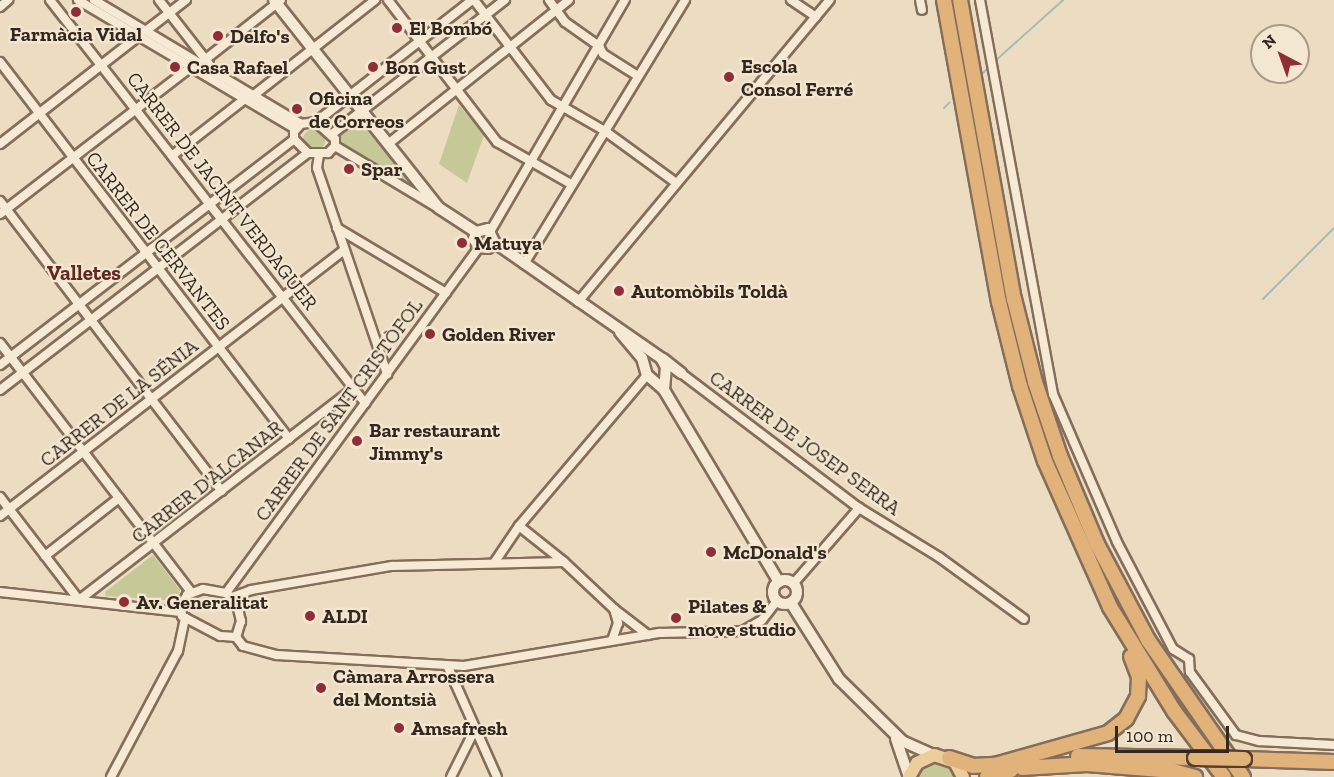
<!DOCTYPE html>
<html>
<head>
<meta charset="utf-8">
<style>
  body { margin:0 }
  #map { position:relative; width:1334px; height:777px; overflow:hidden; background:#ebdcc2; font-family:"Zilla Slab",serif }
  div>[style] { position:absolute }
  [style*='--x'] { left:calc(var(--x)*1px); top:calc(var(--y)*1px); width:calc(var(--w)*1px); rotate:calc(var(--a)*1deg) }
  .green>* { inset:0; background:#c6c897 }
  .round { border-radius:50% }
  .stream>* { height:2px; margin:-1px; padding:0 1px; transform-origin:1px; border-radius:1px; background:#a4beb5 }
  .roads { filter:drop-shadow(2px 0 #846e5b) drop-shadow(-2px 0 #846e5b) drop-shadow(0 2px #846e5b) drop-shadow(0 -2px #846e5b) }
  .minor>* { height:8px; margin:-4px; padding:0 4px; transform-origin:4px; border-radius:4px; background:#f6ead5 }
  .tertiary>* { height:10px; margin:-5px; padding:0 5px; transform-origin:5px; border-radius:5px; background:#f6ead5 }
  .tertiary>.ring { margin:-5px; padding:0; box-sizing:content-box; background:none; border:10px solid #f6ead5; border-radius:50% }
  .primary>* { height:12px; margin:-6px; padding:0 6px; transform-origin:6px; border-radius:6px; background:#ecce9c }
  .trunk>* { height:14px; margin:-7px; padding:0 7px; transform-origin:7px; border-radius:7px; background:#e1b27a }
  .bridges { filter:drop-shadow(2px 0 #523d2f) drop-shadow(-2px 0 #523d2f) drop-shadow(0 2px #523d2f) drop-shadow(0 -2px #523d2f) }
  .trunk-bridge>* { height:14px; margin:-7px; padding:0 7px; transform-origin:7px; border-radius:7px; background:#e1b27a }
  .dots>* { width:16px; height:16px; translate:-50% -50%; box-sizing:border-box; border:3px solid #f3e7d1; border-radius:50% }
  span { translate:-50% -50%; white-space:nowrap; text-align:center; line-height:1.15; -webkit-text-stroke:4.5px #f3e7d1; paint-order:stroke }
  .poi-label { font-size:20px; color:#34271e; font-weight:700 }
  .left { translate:0 -50%; text-align:left }
  .street-label { font-size:20px; color:#34271e }
  .neighbourhood-label { font-size:21px; color:#5e2920; font-weight:700 }
  .north { position:absolute; left:1250px; top:24px; width:60px; height:60px; box-sizing:border-box; background:#f3e7d1; border:2px solid #a79a89; border-radius:50%; rotate:319deg; font-size:16px; font-weight:700; line-height:24px; text-align:center; color:#34271e }
  .north::after { content:''; display:block; margin:auto; width:21px; height:27px; background:#8f2e36; clip-path:polygon(50% 0,100% 100%,50% 72%,0 100%) }
  .scale { position:absolute; left:1115px; top:726px; width:114px; height:27px; box-sizing:border-box; border:3px solid #34271e; border-top:0; padding-left:8px; font-size:18px; line-height:21px; white-space:nowrap; color:#34271e; -webkit-text-stroke:4px #f3e7d1; paint-order:stroke }
</style>
</head>
<body>
<div id="map">
  <div class="green">
    <div style="clip-path:polygon(459px 105px,484px 135px,467px 183px,439px 164px)"></div>
    <div style="clip-path:polygon(358px 120px,422px 195px,339px 145px,338px 133px)"></div>
    <div class="round" style="left:303px;top:129px;width:22px;height:22px"></div>
    <div style="clip-path:polygon(153px 555px,180px 590px,177px 601px,106px 596px,105px 592px)"></div>
    <div style="clip-path:polygon(937px 761px,950px 765px,957px 777px,915px 777px,924px 764px)"></div>
  </div>
  <div class="stream">
    <div style="--x:994;--y:62;--w:93;--a:-41.9"></div>
    <div style="--x:983;--y:73;--w:7;--a:-45"></div>
    <div style="--x:944;--y:108;--w:8;--a:-45"></div>
    <div style="--x:1263;--y:299;--w:100;--a:-45"></div>
  </div>
  <div class="roads">
    <div class="minor">
      <div style="--x:50;--y:0;--w:512;--a:51.99"></div>
      <div style="--x:78;--y:0;--w:252;--a:30.7"></div>
      <div style="--x:94;--y:0;--w:241;--a:30.9"></div>
      <div style="--x:159;--y:0;--w:81;--a:52"></div>
      <div style="--x:388;--y:0;--w:179;--a:52.5"></div>
      <div style="--x:497;--y:142;--w:85;--a:29.6"></div>
      <div style="--x:474;--y:0;--w:126;--a:52.4"></div>
      <div style="--x:551;--y:100;--w:62;--a:29.9"></div>
      <div style="--x:605;--y:131;--w:87;--a:36.1"></div>
      <div style="--x:549;--y:0;--w:27;--a:54"></div>
      <div style="--x:565;--y:22;--w:42;--a:35.2"></div>
      <div style="--x:599;--y:46;--w:9;--a:63"></div>
      <div style="--x:603;--y:54;--w:41;--a:32.2"></div>
      <div style="--x:791;--y:0;--w:30;--a:34"></div>
      <div style="--x:920;--y:0;--w:10;--a:79"></div>
      <div style="--x:980;--y:0;--w:401;--a:79.5"></div>
      <div style="--x:1053;--y:394;--w:161;--a:66.6"></div>
      <div style="--x:1117;--y:542;--w:121;--a:62.4"></div>
      <div style="--x:1173;--y:649;--w:19;--a:32"></div>
      <div style="--x:1189;--y:659;--w:13;--a:86"></div>
      <div style="--x:1190;--y:672;--w:78;--a:53.9"></div>
      <div style="--x:1236;--y:735;--w:24;--a:15"></div>
      <div style="--x:1259;--y:741;--w:75;--a:3.1"></div>
      <div style="--x:0;--y:7;--w:11;--a:-41"></div>
      <div style="--x:147;--y:30;--w:49;--a:-37.6"></div>
      <div style="--x:0;--y:62;--w:475;--a:52.5"></div>
      <div style="--x:202;--y:62;--w:100;--a:-38.1"></div>
      <div style="--x:254;--y:95;--w:154;--a:-38.1"></div>
      <div style="--x:316;--y:122;--w:198;--a:-38"></div>
      <div style="--x:316;--y:122;--w:25;--a:42"></div>
      <div style="--x:335;--y:139;--w:7;--a:90"></div>
      <div style="--x:335;--y:146;--w:10;--a:135"></div>
      <div style="--x:328;--y:153;--w:20;--a:180"></div>
      <div style="--x:308;--y:153;--w:20;--a:-135"></div>
      <div style="--x:294;--y:139;--w:7;--a:-90"></div>
      <div style="--x:294;--y:132;--w:11;--a:-49"></div>
      <div style="--x:301;--y:124;--w:15;--a:-8"></div>
      <div style="--x:332;--y:134;--w:219;--a:-37.8"></div>
      <div style="--x:0;--y:144;--w:177;--a:-37.9"></div>
      <div style="--x:388;--y:144;--w:231;--a:-38.5"></div>
      <div style="--x:335;--y:146;--w:117;--a:31"></div>
      <div style="--x:173;--y:155;--w:93;--a:-38"></div>
      <div style="--x:319;--y:155;--w:13;--a:99"></div>
      <div style="--x:317;--y:168;--w:218;--a:71.2"></div>
      <div style="--x:0;--y:201;--w:365;--a:52.6"></div>
      <div style="--x:0;--y:214;--w:242;--a:-37.6"></div>
      <div style="--x:337;--y:228;--w:127;--a:30.8"></div>
      <div style="--x:491;--y:230;--w:266;--a:-59.8"></div>
      <div style="--x:524;--y:264;--w:309;--a:-58.6"></div>
      <div style="--x:578;--y:302;--w:393;--a:-50.2"></div>
      <div style="--x:0;--y:343;--w:314;--a:52.5"></div>
      <div style="--x:0;--y:365;--w:371;--a:-37.5"></div>
      <div style="--x:681;--y:373;--w:223;--a:37.2"></div>
      <div style="--x:859;--y:508;--w:94;--a:31.5"></div>
      <div style="--x:939;--y:557;--w:105;--a:36.1"></div>
      <div style="--x:0;--y:390;--w:389;--a:-37.6"></div>
      <div style="--x:0;--y:497;--w:130;--a:52.5"></div>
      <div style="--x:79;--y:600;--w:347;--a:-37.6"></div>
      <div style="--x:0;--y:516;--w:435;--a:-37.7"></div>
      <div style="--x:519;--y:526;--w:56;--a:38.5"></div>
      <div style="--x:45;--y:556;--w:94;--a:-38.1"></div>
      <div style="--x:494;--y:563;--w:45;--a:-56"></div>
      <div style="--x:519;--y:526;--w:198;--a:-49.7"></div>
      <div style="--x:793;--y:584;--w:101;--a:-49"></div>
      <div style="--x:203;--y:589;--w:23;--a:10"></div>
      <div style="--x:226;--y:593;--w:13;--a:39"></div>
      <div style="--x:236;--y:601;--w:21;--a:76"></div>
      <div style="--x:241;--y:621;--w:17;--a:107"></div>
      <div style="--x:236;--y:637;--w:16;--a:-176"></div>
      <div style="--x:220;--y:636;--w:43;--a:-152.2"></div>
      <div style="--x:182;--y:616;--w:11;--a:-95"></div>
      <div style="--x:181;--y:605;--w:12;--a:-59"></div>
      <div style="--x:187;--y:595;--w:17;--a:-21"></div>
      <div style="--x:0;--y:592;--w:182;--a:6.3"></div>
      <div style="--x:226;--y:593;--w:429;--a:-53.8"></div>
      <div style="--x:232;--y:597;--w:20;--a:-20"></div>
      <div style="--x:251;--y:590;--w:143;--a:-9.7"></div>
      <div style="--x:392;--y:566;--w:172;--a:-1.3"></div>
      <div style="--x:564;--y:562;--w:69;--a:43.2"></div>
      <div style="--x:614;--y:609;--w:15;--a:74"></div>
      <div style="--x:618;--y:623;--w:18;--a:109"></div>
      <div style="--x:614;--y:609;--w:43;--a:37.4"></div>
      <div style="--x:236;--y:637;--w:11;--a:52"></div>
      <div style="--x:243;--y:646;--w:35;--a:15"></div>
      <div style="--x:277;--y:655;--w:187;--a:3.4"></div>
      <div style="--x:464;--y:666;--w:199;--a:-9.6"></div>
      <div style="--x:660;--y:633;--w:83;--a:-1.4"></div>
      <div style="--x:743;--y:631;--w:22;--a:-30"></div>
      <div style="--x:762;--y:620;--w:24;--a:-52"></div>
      <div style="--x:448;--y:667;--w:120;--a:66"></div>
      <div style="--x:111;--y:777;--w:143;--a:-62"></div>
      <div style="--x:178;--y:651;--w:34;--a:-78"></div>
      <div style="--x:451;--y:777;--w:54;--a:-63.4"></div>
    </div>
    <div class="tertiary">
      <div style="--x:274;--y:0;--w:265;--a:51.6"></div>
      <div style="--x:439;--y:208;--w:44;--a:33"></div>
      <div style="--x:476;--y:232;--w:7;--a:106"></div>
      <div style="--x:474;--y:239;--w:9;--a:58"></div>
      <div style="--x:479;--y:247;--w:9;--a:6"></div>
      <div style="--x:488;--y:248;--w:8;--a:-45"></div>
      <div style="--x:476;--y:232;--w:12;--a:-14"></div>
      <div style="--x:488;--y:229;--w:14;--a:65"></div>
      <div style="--x:494;--y:242;--w:203;--a:34.8"></div>
      <div style="--x:661;--y:358;--w:10;--a:61"></div>
      <div style="--x:666;--y:367;--w:23;--a:95"></div>
      <div style="--x:620;--y:332;--w:34;--a:50"></div>
      <div style="--x:642;--y:358;--w:18;--a:74"></div>
      <div style="--x:647;--y:375;--w:23;--a:41"></div>
      <div style="--x:664;--y:390;--w:224;--a:59.1"></div>
      <div style="--x:663;--y:359;--w:23;--a:38"></div>
      <div class="ring" style="left:773px;top:580px;width:14px;height:14px"></div>
      <div style="--x:791;--y:603;--w:90;--a:57.7"></div>
      <div style="--x:839;--y:679;--w:88;--a:44.5"></div>
      <div style="--x:902;--y:741;--w:35;--a:24"></div>
      <div style="--x:896;--y:739;--w:40;--a:71.1"></div>
    </div>
    <div class="primary">
      <div style="--x:909;--y:777;--w:16;--a:-60"></div>
      <div style="--x:917;--y:763;--w:19;--a:-25"></div>
      <div style="--x:934;--y:755;--w:22;--a:18"></div>
      <div style="--x:955;--y:762;--w:17;--a:62"></div>
    </div>
    <div class="trunk">
      <div style="--x:944;--y:0;--w:307;--a:79.7"></div>
      <div style="--x:999;--y:302;--w:87;--a:76"></div>
      <div style="--x:1020;--y:386;--w:79;--a:71.6"></div>
      <div style="--x:1045;--y:461;--w:160;--a:66"></div>
      <div style="--x:1110;--y:607;--w:122;--a:58.4"></div>
      <div style="--x:1174;--y:711;--w:83;--a:52.9"></div>
      <div style="--x:960;--y:0;--w:304;--a:79.8"></div>
      <div style="--x:1014;--y:299;--w:86;--a:75.8"></div>
      <div style="--x:1035;--y:382;--w:78;--a:71.3"></div>
      <div style="--x:1060;--y:456;--w:95;--a:67.2"></div>
      <div style="--x:1097;--y:544;--w:109;--a:62"></div>
      <div style="--x:1148;--y:640;--w:167;--a:55.3"></div>
      <div style="--x:1078;--y:756;--w:117;--a:1"></div>
      <div style="--x:949;--y:758;--w:25;--a:18"></div>
      <div style="--x:973;--y:766;--w:22;--a:-3"></div>
      <div style="--x:995;--y:765;--w:117;--a:-15.8"></div>
      <div style="--x:1108;--y:733;--w:23;--a:-38"></div>
      <div style="--x:1126;--y:719;--w:26;--a:-62"></div>
      <div style="--x:1138;--y:696;--w:19;--a:-87"></div>
      <div style="--x:1139;--y:677;--w:22;--a:-111"></div>
      <div style="--x:1244;--y:759;--w:90;--a:1.9"></div>
      <div style="--x:1022;--y:768;--w:65;--a:-3.5"></div>
      <div style="--x:1087;--y:764;--w:86;--a:4.7"></div>
      <div style="--x:1173;--y:771;--w:23;--a:15"></div>
      <div style="--x:987;--y:777;--w:25;--a:-16"></div>
    </div>
  </div>
  <div class="bridges">
    <div class="trunk-bridge">
      <div style="--x:1195;--y:758;--w:49;--a:1.2"></div>
    </div>
  </div>
  <div class="dots">
    <div style="left:76px;top:12px;background:#8f2e36"></div>
    <div style="left:397px;top:28px;background:#8f2e36"></div>
    <div style="left:218px;top:36px;background:#8f2e36"></div>
    <div style="left:175px;top:67px;background:#8f2e36"></div>
    <div style="left:373px;top:67px;background:#8f2e36"></div>
    <div style="left:729px;top:77px;background:#8f2e36"></div>
    <div style="left:297px;top:109px;background:#8f2e36"></div>
    <div style="left:349px;top:169px;background:#8f2e36"></div>
    <div style="left:462px;top:243px;background:#8f2e36"></div>
    <div style="left:619px;top:291px;background:#8f2e36"></div>
    <div style="left:430px;top:334px;background:#8f2e36"></div>
    <div style="left:357px;top:441px;background:#8f2e36"></div>
    <div style="left:711px;top:552px;background:#8f2e36"></div>
    <div style="left:124px;top:602px;background:#8f2e36"></div>
    <div style="left:310px;top:616px;background:#8f2e36"></div>
    <div style="left:676px;top:618px;background:#8f2e36"></div>
    <div style="left:321px;top:688px;background:#8f2e36"></div>
    <div style="left:399px;top:728px;background:#8f2e36"></div>
  </div>
  <div class="poi-label">
    <span class="left" style="left:409px;top:28px">El Bombó</span>
    <span style="left:76px;top:34px">Farmàcia Vidal</span>
    <span class="left" style="left:230px;top:36px">Delfo's</span>
    <span class="left" style="left:741px;top:78px">Escola<br>Consol Ferré</span>
    <span class="left" style="left:187px;top:67px">Casa Rafael</span>
    <span class="left" style="left:385px;top:67px">Bon Gust</span>
    <span class="left" style="left:309px;top:110px">Oficina<br>de Correos</span>
    <span class="left" style="left:361px;top:169px">Spar</span>
    <span class="left" style="left:474px;top:243px">Matuya</span>
    <span class="left" style="left:631px;top:291px">Automòbils Toldà</span>
    <span class="left" style="left:442px;top:334px">Golden River</span>
    <span class="left" style="left:369px;top:442px">Bar restaurant<br>Jimmy's</span>
    <span class="left" style="left:723px;top:552px">McDonald's</span>
    <span class="left" style="left:136px;top:602px">Av. Generalitat</span>
    <span class="left" style="left:688px;top:618px">Pilates &amp;<br>move studio</span>
    <span class="left" style="left:322px;top:616px">ALDI</span>
    <span class="left" style="left:333px;top:688px">Càmara Arrossera<br>del Montsià</span>
    <span class="left" style="left:411px;top:728px">Amsafresh</span>
  </div>
  <div class="street-label">
    <span style="left:222px;top:191px;rotate:52deg">CARRER DE JACINT VERDAGUER</span>
    <span style="left:158px;top:241px;rotate:52deg">CARRER DE CERVANTES</span>
    <span style="left:119px;top:403px;rotate:-38deg">CARRER DE LA SÉNIA</span>
    <span style="left:339px;top:410px;rotate:-54deg">CARRER DE SANT CRISTÒFOL</span>
    <span style="left:805px;top:443px;rotate:36deg">CARRER DE JOSEP SERRA</span>
    <span style="left:207px;top:482px;rotate:-38deg">CARRER D'ALCANAR</span>
  </div>
  <div class="neighbourhood-label">
    <span style="left:84px;top:273px">Valletes</span>
  </div>
  <div class="north">N</div>
  <div class="scale">100 m</div>
</div>
</body>
</html>
